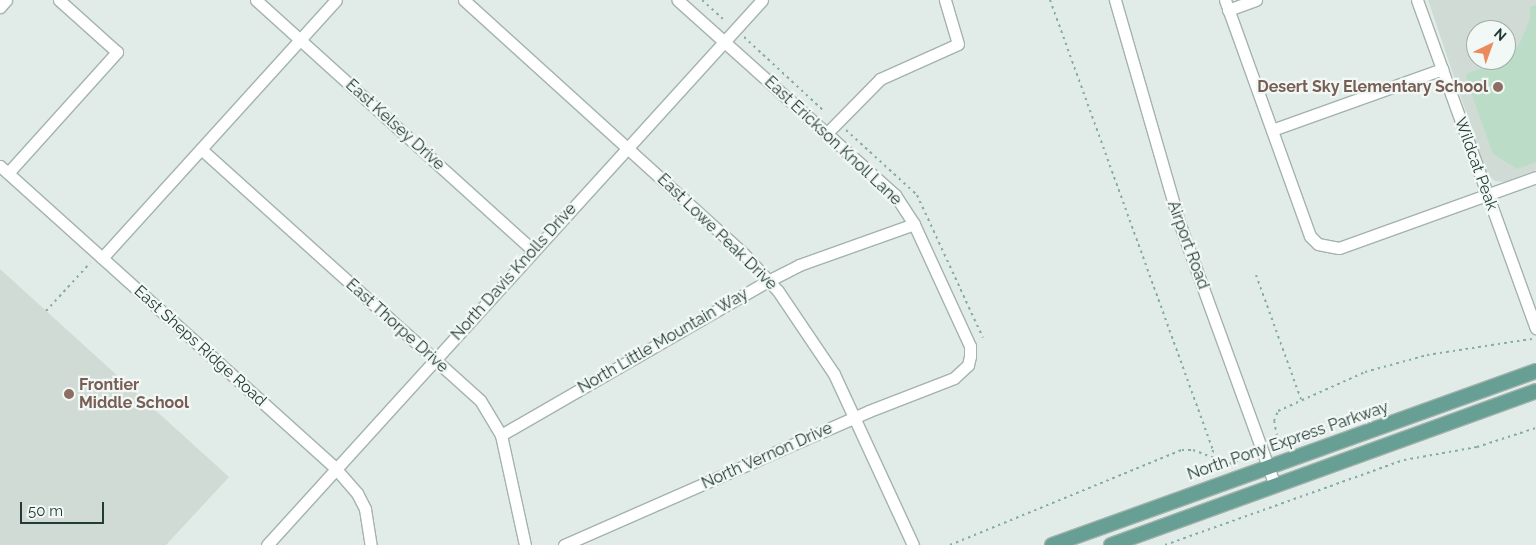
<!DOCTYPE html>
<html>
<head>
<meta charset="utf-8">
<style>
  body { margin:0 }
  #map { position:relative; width:1536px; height:545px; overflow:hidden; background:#e1ebe7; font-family:Raleway,sans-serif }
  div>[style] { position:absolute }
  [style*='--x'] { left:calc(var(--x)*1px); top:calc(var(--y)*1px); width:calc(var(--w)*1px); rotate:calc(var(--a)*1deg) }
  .built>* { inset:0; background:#d0dbd6 }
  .green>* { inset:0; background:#bbdcc6 }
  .path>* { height:2px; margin-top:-1px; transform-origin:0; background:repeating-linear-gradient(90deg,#83aea3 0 2.5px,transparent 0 6.5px) }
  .roads { filter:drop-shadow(1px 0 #a4b3ae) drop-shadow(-1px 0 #a4b3ae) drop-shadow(0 1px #a4b3ae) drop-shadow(0 -1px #a4b3ae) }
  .minor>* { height:11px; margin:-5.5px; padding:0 5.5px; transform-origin:5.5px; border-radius:5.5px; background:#fff }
  .major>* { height:14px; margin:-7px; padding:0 7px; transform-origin:7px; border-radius:7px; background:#679f94 }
  .dots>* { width:14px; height:14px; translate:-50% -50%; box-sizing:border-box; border:2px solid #f2f8f5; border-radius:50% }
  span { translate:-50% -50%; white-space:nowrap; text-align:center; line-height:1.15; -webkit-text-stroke:4.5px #f2f8f5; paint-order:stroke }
  .education-label { font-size:16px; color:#785e54; font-weight:700 }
  .right { translate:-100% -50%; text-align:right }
  .left { translate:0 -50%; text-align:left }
  .street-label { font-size:16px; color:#223b36 }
  .north { position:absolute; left:1466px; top:20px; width:50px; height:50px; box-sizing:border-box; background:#f2f8f5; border:1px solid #9faca9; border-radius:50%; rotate:42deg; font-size:14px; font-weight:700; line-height:20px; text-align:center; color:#223b36 }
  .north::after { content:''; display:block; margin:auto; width:18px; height:22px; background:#ec8a5e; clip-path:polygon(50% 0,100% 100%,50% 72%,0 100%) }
  .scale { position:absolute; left:20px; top:502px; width:84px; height:22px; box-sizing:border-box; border:2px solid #223b36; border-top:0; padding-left:6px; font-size:15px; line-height:18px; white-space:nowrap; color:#223b36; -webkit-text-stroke:4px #f2f8f5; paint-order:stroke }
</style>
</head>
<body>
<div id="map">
  <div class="built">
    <div style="clip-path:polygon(evenodd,1428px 0,1536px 0,1536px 170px,1504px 182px,1495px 181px,1487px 174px,1428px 0,1476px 30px,1506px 30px,1506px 60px,1476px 60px,1476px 30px)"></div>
    <div style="clip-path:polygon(0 269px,229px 477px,166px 545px,0 545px)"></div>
  </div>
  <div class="green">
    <div style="clip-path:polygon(1536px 5px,1536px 162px,1517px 169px,1493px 154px,1466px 78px,1468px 73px,1506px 60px,1520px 43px,1530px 19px,1530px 7px)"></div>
  </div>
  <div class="path">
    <div style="--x:702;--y:0;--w:28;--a:42"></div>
    <div style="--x:1050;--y:0;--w:479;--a:70.1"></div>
    <div style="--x:1213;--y:450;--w:8;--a:97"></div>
    <div style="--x:744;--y:37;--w:110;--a:42.8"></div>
    <div style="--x:846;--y:130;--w:96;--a:42.5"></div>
    <div style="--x:917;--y:195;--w:157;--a:65.2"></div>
    <div style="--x:1256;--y:275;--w:132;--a:70.1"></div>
    <div style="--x:46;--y:311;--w:65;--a:-47.5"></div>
    <div style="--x:1272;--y:447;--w:12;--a:-66"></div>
    <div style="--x:1277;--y:436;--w:15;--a:-101"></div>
    <div style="--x:1274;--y:421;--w:11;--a:-68"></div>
    <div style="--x:1278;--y:411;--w:95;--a:-24.1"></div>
    <div style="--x:1365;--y:372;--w:64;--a:-15.3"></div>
    <div style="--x:1427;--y:355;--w:106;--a:-8.7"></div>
    <div style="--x:950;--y:545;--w:251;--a:-22.3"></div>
    <div style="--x:1182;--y:450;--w:11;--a:0"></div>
    <div style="--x:1193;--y:450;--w:39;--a:21"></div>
    <div style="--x:1229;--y:464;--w:24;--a:-19"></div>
    <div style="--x:1165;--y:545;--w:254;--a:-19.6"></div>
    <div style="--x:1404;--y:460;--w:74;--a:-10.1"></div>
    <div style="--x:1477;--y:447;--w:62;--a:-17.9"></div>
  </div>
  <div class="roads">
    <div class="minor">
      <div style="--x:256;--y:0;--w:373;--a:42.1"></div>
      <div style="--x:464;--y:0;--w:374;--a:42.2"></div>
      <div style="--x:741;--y:251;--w:54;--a:47.2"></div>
      <div style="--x:778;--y:291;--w:100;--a:56"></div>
      <div style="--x:834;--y:374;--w:188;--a:65.2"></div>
      <div style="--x:1115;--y:0;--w:231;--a:73.9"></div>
      <div style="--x:1179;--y:222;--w:281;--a:70"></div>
      <div style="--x:1225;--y:0;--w:251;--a:70.2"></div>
      <div style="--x:1310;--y:236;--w:11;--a:45"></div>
      <div style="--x:1318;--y:244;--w:21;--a:11"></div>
      <div style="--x:1339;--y:248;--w:209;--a:-19.8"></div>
      <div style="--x:1417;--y:0;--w:349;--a:70.1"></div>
      <div style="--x:0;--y:7;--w:9;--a:-49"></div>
      <div style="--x:1228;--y:10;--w:30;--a:-20"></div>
      <div style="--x:1272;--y:130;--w:181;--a:-19.7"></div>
      <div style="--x:827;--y:133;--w:76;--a:-45.5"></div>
      <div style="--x:880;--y:79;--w:85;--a:-24.2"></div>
      <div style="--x:958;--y:44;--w:46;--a:-106.5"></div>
      <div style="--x:201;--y:149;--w:375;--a:42"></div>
      <div style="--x:480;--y:400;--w:41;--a:59"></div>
      <div style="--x:501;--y:435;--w:113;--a:77.7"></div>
      <div style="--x:0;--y:166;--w:452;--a:42"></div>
      <div style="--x:336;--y:469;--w:32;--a:49"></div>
      <div style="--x:357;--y:493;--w:18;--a:63"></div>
      <div style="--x:365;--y:509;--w:36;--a:81"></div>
      <div style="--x:8;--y:173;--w:163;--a:-48"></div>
      <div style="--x:117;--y:52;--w:78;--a:-138.1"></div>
      <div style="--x:102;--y:258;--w:348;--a:-47.8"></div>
      <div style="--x:501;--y:435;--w:308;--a:-30"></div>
      <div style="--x:768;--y:281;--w:35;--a:-27"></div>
      <div style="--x:799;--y:265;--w:122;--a:-19.6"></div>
      <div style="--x:267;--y:545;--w:736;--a:-47.75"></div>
      <div style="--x:564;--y:545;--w:333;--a:-23.7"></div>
      <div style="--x:869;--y:411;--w:91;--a:-21.2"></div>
      <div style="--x:954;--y:378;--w:19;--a:-43"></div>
      <div style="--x:968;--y:365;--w:9;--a:-77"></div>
      <div style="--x:970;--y:356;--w:10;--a:-90"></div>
      <div style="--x:970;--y:346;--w:134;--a:-114.7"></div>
      <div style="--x:914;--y:224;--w:35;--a:-123"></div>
      <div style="--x:895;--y:195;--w:292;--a:-138.1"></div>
    </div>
    <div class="major">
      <div style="--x:1052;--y:545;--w:514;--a:-19.77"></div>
      <div style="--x:1111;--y:545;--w:452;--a:-19.9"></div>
    </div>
  </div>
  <div class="dots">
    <div style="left:1498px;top:87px;background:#8d6e63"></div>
    <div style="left:69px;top:394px;background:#8d6e63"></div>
  </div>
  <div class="education-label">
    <span class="right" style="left:1488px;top:87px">Desert Sky Elementary School</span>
    <span class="left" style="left:79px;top:394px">Frontier<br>Middle School</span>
  </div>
  <div class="street-label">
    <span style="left:395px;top:125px;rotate:42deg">East Kelsey Drive</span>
    <span style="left:833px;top:141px;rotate:43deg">East Erickson Knoll Lane</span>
    <span style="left:1476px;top:164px;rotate:70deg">Wildcat Peak</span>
    <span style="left:717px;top:232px;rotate:44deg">East Lowe Peak Drive</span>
    <span style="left:1188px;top:245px;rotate:70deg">Airport Road</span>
    <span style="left:514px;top:272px;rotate:-48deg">North Davis Knolls Drive</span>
    <span style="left:397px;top:326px;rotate:42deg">East Thorpe Drive</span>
    <span style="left:663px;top:341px;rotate:-30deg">North Little Mountain Way</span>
    <span style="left:200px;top:346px;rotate:42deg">East Sheps Ridge Road</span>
    <span style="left:1288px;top:441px;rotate:-19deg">North Pony Express Parkway</span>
    <span style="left:767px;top:456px;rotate:-24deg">North Vernon Drive</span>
  </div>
  <div class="north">N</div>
  <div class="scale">50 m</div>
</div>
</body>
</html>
